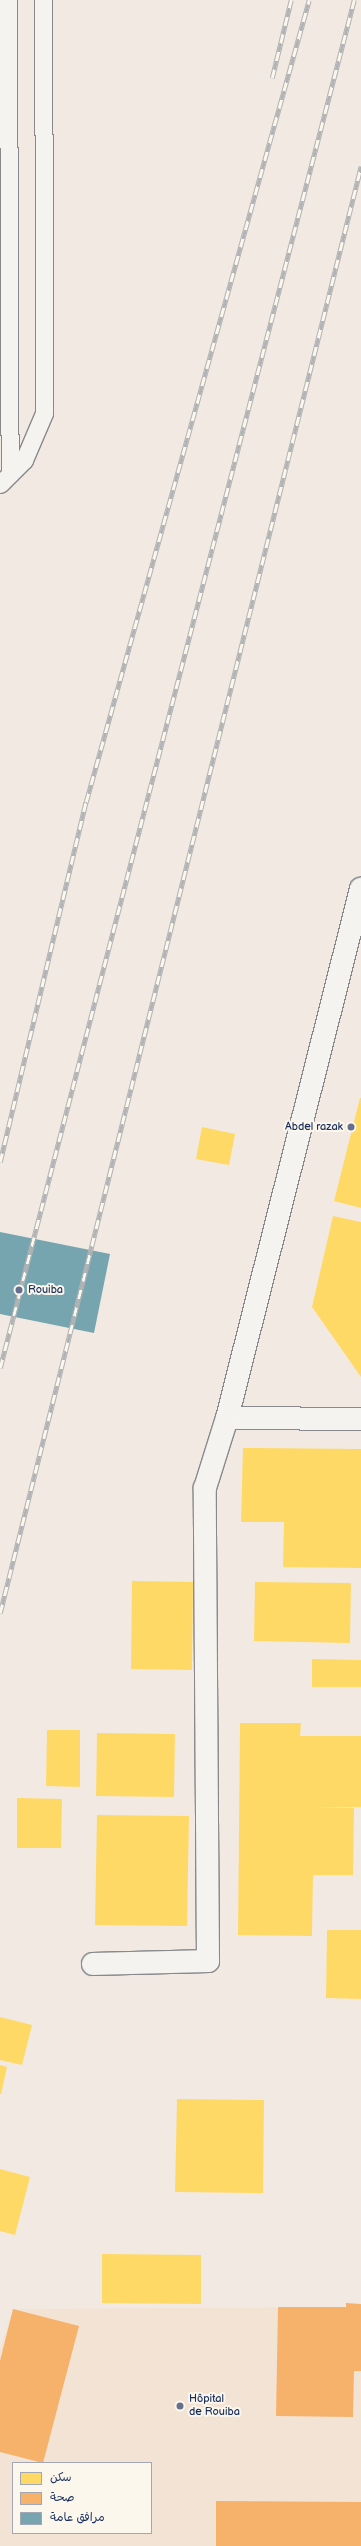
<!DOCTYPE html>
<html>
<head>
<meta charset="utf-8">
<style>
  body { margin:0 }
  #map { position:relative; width:361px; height:2546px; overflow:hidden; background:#f2eae2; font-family:"Balsamiq Sans","Playpen Sans Arabic",sans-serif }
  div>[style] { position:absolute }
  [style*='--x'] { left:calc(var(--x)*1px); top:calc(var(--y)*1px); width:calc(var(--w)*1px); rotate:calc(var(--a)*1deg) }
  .built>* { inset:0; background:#f3e3d4 }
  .homes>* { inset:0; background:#ffd966 }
  .health>* { inset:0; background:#f6b26b }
  .public>* { inset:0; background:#76a5af }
  .roads { filter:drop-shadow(1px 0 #88888d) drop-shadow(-1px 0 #88888d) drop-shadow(0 1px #88888d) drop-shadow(0 -1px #88888d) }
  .lane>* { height:17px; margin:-8.5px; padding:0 8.5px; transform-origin:8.5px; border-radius:8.5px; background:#f5f3ef }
  .street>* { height:22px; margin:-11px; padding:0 11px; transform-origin:11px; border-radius:11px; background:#f5f3ef }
  .rail>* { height:4.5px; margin-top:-2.25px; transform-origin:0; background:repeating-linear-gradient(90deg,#fbf7ec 0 9px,#b2b3b5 0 18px); box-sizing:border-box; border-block:1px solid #b2b3b5 }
  .dots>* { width:11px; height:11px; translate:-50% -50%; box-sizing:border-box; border:2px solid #fbf7ec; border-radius:50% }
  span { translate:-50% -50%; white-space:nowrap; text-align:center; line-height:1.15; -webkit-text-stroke:4px #fbf7ec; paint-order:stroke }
  .poi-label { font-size:11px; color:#1b2f5e }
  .right { translate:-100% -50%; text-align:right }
  .left { translate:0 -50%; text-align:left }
  .legend { position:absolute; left:12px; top:2462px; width:140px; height:72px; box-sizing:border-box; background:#fbf7ec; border:1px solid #a1a7b3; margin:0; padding:5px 7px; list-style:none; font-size:12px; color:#1b2f5e }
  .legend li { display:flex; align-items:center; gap:8px; height:20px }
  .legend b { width:20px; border:1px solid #a1a7b3 }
</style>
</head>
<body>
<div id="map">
  <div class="built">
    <div style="clip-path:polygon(evenodd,361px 2307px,361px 2546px,0 2546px,0 2349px,13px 2309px,361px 2307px,13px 2463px,151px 2463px,151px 2533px,13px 2533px,13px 2463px)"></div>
  </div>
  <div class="homes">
    <div style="clip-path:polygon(360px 1098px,361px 1098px,361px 1208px,334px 1201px)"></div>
    <div style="clip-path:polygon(202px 1127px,235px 1134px,229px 1165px,196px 1159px)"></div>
    <div style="clip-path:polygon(333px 1216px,361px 1222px,361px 1377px,312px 1307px)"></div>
    <div style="clip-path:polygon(243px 1448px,361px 1449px,361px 1568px,283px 1567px,284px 1522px,241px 1522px)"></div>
    <div style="clip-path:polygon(132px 1581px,193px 1582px,192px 1670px,131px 1669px)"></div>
    <div style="clip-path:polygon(255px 1582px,351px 1583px,350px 1643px,254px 1641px)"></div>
    <div style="clip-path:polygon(312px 1659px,361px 1660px,361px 1687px,312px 1687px)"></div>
    <div style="clip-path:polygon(240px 1723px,301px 1723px,300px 1736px,361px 1736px,361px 1807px,313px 1807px,354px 1808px,353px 1875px,313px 1875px,312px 1936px,238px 1935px)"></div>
    <div style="clip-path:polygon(47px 1730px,80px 1730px,80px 1787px,46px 1786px)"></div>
    <div style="clip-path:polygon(97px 1733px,175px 1734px,174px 1797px,96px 1796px)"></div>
    <div style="clip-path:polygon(17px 1798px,62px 1799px,61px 1848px,17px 1848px)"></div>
    <div style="clip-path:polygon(97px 1815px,189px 1816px,187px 1926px,95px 1925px)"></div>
    <div style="clip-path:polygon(327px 1930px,361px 1930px,361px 1999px,326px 1998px)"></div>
    <div style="clip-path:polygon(0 2017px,32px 2025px,22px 2065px,0 2060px)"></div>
    <div style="clip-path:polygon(0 2065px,7px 2067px,1px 2094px,0 2094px)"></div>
    <div style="clip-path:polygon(177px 2099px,264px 2100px,263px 2193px,175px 2192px)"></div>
    <div style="clip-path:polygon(0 2169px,30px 2177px,15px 2235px,0 2231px)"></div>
    <div style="clip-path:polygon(102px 2254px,201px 2255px,201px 2304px,102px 2303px)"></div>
  </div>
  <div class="health">
    <div style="clip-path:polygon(346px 2303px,361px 2304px,361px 2371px,354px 2371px,353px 2417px,276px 2416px,278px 2307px,346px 2307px)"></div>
    <div style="clip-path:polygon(13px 2309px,79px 2326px,43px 2463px,0 2452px,0 2361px)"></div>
    <div style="clip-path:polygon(216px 2501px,361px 2502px,361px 2546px,216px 2546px)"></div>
  </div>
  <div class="public">
    <div style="clip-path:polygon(0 1232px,110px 1254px,94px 1333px,0 1314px)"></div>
  </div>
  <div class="roads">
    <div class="lane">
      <div style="--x:8;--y:0;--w:473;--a:89.8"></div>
      <div style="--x:0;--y:484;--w:34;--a:-45"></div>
      <div style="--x:24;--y:460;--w:51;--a:-66.9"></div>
      <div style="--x:44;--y:413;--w:413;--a:-90.1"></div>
    </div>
    <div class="street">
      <div style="--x:227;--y:1418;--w:134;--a:0.4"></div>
      <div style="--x:93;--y:1964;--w:115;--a:-1.5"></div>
      <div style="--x:208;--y:1961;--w:473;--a:-90.4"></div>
      <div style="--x:205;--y:1488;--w:73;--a:-72.6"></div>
      <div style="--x:227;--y:1418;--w:546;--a:-75.79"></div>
    </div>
  </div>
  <div class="rail">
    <div style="--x:272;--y:78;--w:80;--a:-76.3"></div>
    <div style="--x:0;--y:1162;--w:370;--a:-76.6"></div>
    <div style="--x:86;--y:802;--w:832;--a:-74.46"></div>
    <div style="--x:0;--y:1368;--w:1413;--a:-75.49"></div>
    <div style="--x:0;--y:1613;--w:1491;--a:-75.99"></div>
  </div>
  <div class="dots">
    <div style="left:351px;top:1127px;background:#66708c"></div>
    <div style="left:19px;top:1290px;background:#66708c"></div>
    <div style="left:180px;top:2406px;background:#66708c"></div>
  </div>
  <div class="poi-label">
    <span class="right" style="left:343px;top:1127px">Abdel razak</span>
    <span class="left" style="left:28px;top:1290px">Rouiba</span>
    <span class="left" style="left:189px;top:2406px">Hôpital<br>de Rouiba</span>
  </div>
  <ul class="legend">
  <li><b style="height:11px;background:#ffd966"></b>سكن</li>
  <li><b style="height:11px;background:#f6b26b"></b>صحة</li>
  <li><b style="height:11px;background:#76a5af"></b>مرافق عامة</li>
  </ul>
</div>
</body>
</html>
